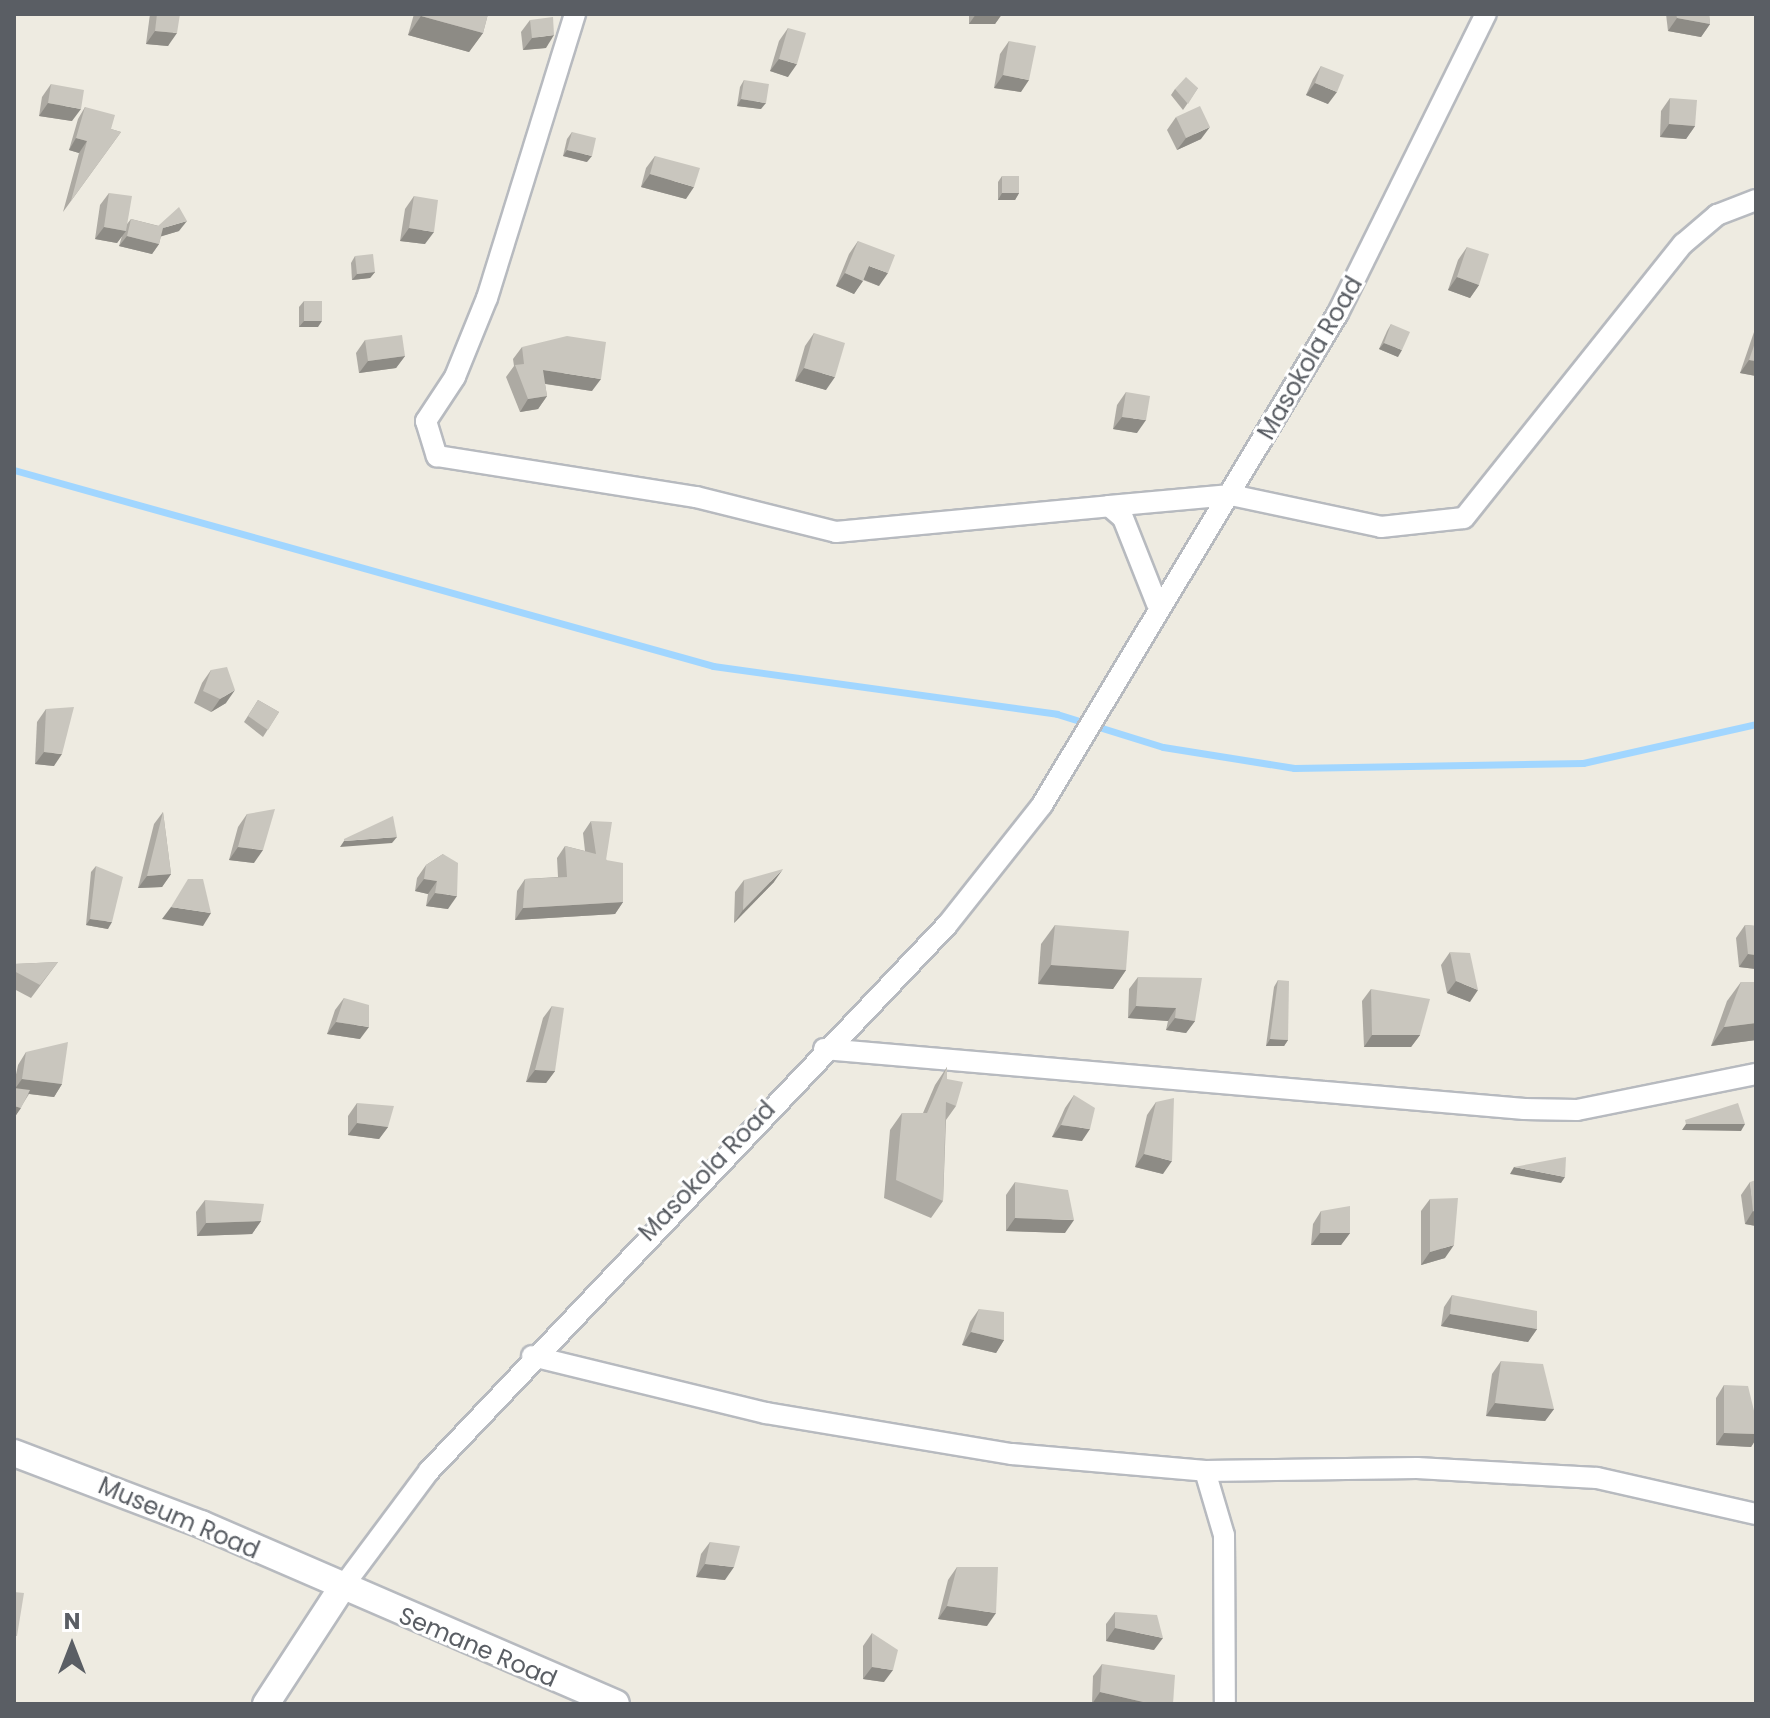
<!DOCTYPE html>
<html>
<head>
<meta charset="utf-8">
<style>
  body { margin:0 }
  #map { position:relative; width:1770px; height:1718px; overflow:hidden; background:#eeebe1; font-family:Poppins,sans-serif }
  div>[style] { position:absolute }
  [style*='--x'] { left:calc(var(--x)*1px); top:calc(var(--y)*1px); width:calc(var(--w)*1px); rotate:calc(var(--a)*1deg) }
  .stream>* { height:7px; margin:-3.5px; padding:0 3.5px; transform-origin:3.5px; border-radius:3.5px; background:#a1d6ff }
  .roads { filter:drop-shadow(2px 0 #b7babf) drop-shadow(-2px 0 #b7babf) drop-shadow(0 2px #b7babf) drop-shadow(0 -2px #b7babf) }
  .minor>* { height:20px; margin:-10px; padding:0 10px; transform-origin:10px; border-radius:10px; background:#fff }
  .tertiary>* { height:26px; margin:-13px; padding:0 13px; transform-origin:13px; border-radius:13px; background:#fff }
  .wall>* { inset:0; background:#adaaa3 }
  .shaded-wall>* { inset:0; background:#8d8b85 }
  .building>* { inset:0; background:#c9c6be }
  span { translate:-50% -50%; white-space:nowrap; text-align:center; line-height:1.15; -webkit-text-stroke:6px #fff; paint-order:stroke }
  .street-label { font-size:24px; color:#5a5e64 }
  .frame { position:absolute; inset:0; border:16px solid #5a5e64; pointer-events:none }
  .north { position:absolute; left:32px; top:1606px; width:80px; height:80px; -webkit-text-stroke:6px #fff; paint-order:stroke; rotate:0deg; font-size:22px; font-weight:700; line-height:32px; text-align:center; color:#5a5e64 }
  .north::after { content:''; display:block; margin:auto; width:28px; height:36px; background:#5a5e64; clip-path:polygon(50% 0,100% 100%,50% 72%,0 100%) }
</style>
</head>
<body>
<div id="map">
  <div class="stream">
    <div style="--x:14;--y:470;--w:726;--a:15.66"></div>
    <div style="--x:713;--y:666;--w:347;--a:7.9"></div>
    <div style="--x:1057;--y:714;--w:111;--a:17.3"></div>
    <div style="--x:1163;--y:747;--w:133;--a:9.1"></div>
    <div style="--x:1294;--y:768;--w:289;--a:-1"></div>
    <div style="--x:1583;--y:763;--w:177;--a:-12.7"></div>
  </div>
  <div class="roads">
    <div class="minor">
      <div style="--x:575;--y:14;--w:297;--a:107.2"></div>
      <div style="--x:487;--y:298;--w:85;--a:112.1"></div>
      <div style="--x:455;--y:377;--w:53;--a:123.4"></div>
      <div style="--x:426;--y:421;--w:37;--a:73"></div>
      <div style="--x:437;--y:456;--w:262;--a:9"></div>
      <div style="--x:696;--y:497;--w:144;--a:14"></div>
      <div style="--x:836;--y:532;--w:274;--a:-5.4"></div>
      <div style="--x:1109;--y:506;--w:18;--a:41"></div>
      <div style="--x:1123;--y:518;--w:92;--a:68.4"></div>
      <div style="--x:1109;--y:506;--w:122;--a:-5.2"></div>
      <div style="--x:1231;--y:495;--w:153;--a:12"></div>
      <div style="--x:1381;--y:527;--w:83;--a:-6.2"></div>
      <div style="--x:1464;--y:518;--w:351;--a:-51.4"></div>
      <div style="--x:1683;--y:244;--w:45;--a:-40.5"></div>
      <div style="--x:1717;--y:215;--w:42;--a:-21"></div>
      <div style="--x:824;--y:1049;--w:703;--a:4.9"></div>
      <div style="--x:1524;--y:1109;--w:53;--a:1.1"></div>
      <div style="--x:1577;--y:1110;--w:183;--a:-11.4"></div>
      <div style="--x:532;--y:1356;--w:241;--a:13.7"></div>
      <div style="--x:766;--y:1413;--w:249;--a:9.5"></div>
      <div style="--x:1012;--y:1454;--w:194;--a:5"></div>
      <div style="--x:1205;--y:1471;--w:212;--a:-0.8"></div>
      <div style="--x:1417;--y:1468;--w:180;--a:3.2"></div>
      <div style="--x:1597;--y:1478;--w:163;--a:12.8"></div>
      <div style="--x:1205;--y:1471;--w:67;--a:73.5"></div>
      <div style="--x:1224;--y:1535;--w:169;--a:89.7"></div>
      <div style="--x:341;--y:1589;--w:147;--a:-53.3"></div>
      <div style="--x:429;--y:1471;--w:753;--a:-46.51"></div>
      <div style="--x:947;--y:925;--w:153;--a:-51.6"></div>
      <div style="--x:1042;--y:805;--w:574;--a:-58.97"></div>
      <div style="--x:1338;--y:313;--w:334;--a:-63.7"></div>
    </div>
    <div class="tertiary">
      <div style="--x:14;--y:1453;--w:200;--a:20.8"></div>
      <div style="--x:201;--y:1524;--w:452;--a:23.4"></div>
      <div style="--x:266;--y:1704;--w:137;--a:-56.9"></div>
    </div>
  </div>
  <div class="wall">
    <div style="clip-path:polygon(150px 14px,180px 14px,168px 46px,146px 44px)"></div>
    <div style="clip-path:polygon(414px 14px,488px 14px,483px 33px,469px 52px,408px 35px)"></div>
    <div style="clip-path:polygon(969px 14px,1002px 14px,995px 24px,969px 24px)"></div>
    <div style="clip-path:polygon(1666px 14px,1709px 14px,1710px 24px,1701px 37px,1668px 31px)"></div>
    <div style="clip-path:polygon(530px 20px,546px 48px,523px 50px,521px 32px)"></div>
    <div style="clip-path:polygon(788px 28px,788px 77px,770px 71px,779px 41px)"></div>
    <div style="clip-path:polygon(1009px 41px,1021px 92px,994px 88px,1000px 54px)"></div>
    <div style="clip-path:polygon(1321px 66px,1328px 104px,1306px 95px,1313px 79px)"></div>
    <div style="clip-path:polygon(744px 80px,761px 109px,737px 106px,740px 87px)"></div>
    <div style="clip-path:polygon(51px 84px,72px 121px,39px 116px,42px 97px)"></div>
    <div style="clip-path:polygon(1198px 88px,1183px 110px,1171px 95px,1175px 89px)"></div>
    <div style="clip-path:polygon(1670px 98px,1695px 126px,1686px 139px,1660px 137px,1661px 111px)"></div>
    <div style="clip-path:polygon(85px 107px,111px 129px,121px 132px,63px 212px,79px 153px,69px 150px,78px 119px)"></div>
    <div style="clip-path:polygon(1176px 117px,1201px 139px,1177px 150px,1167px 130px)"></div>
    <div style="clip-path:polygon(572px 132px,587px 162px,563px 156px,567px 139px)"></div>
    <div style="clip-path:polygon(655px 156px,686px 199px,641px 187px,646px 168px)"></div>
    <div style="clip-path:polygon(1002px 176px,1019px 193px,1015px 200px,998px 200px,998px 182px)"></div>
    <div style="clip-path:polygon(109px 193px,127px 224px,131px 219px,179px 231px,161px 236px,159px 244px,152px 254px,119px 246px,122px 236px,117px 243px,95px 239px,100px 205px)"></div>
    <div style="clip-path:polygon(414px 196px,425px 244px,400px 241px,405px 209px)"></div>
    <div style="clip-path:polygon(858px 241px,879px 286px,863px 280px,854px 294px,836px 286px,849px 254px)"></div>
    <div style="clip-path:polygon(1467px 247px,1479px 285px,1470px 298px,1448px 290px,1458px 260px)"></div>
    <div style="clip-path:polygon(355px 256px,375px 272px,370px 278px,352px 280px,351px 263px)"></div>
    <div style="clip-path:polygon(304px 301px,318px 327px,299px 327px,299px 307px)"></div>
    <div style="clip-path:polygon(1391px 324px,1398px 357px,1379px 349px,1387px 331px)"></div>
    <div style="clip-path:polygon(1756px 330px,1756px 376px,1740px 373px,1754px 332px)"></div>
    <div style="clip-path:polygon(814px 333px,826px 390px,795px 381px,805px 346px)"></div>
    <div style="clip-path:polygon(365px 340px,405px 356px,396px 368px,359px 373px,356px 353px)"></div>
    <div style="clip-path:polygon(522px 347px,592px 391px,545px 384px,547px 396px,538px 409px,520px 412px,506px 377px,514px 366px,513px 359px)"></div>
    <div style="clip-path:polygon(1126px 392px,1137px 433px,1113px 429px,1117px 405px)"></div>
    <div style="clip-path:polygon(211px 670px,226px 703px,211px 712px,194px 703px,202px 683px)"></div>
    <div style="clip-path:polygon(258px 700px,279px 712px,263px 737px,244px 722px)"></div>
    <div style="clip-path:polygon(46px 709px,54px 766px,35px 764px,37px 722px)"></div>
    <div style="clip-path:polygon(163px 812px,171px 874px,162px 887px,138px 888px,154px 824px)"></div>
    <div style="clip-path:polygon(247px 814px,254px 863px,229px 860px,238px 827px)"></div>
    <div style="clip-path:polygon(591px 821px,623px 902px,615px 914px,515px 920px,517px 891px,525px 879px,558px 877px,557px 858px,565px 846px,585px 851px,583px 833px)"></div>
    <div style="clip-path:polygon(443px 854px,448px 909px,426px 906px,428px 894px,415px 891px,417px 878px,426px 865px)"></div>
    <div style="clip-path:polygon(96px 866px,108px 929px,86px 925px,91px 872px)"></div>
    <div style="clip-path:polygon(744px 880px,774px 882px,734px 923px,735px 892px)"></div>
    <div style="clip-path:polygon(1055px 925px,1126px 970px,1113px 989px,1038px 984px,1041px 944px)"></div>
    <div style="clip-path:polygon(1745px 925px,1756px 926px,1756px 969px,1739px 967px,1736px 938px)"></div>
    <div style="clip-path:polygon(1450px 952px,1470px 1002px,1447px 993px,1441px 965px)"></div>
    <div style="clip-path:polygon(58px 962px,31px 998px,14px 989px,14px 964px)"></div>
    <div style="clip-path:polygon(1138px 977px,1195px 1021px,1186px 1033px,1166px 1030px,1168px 1021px,1128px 1018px,1129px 989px)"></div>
    <div style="clip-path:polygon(1278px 980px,1288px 1040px,1284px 1046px,1266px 1046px,1274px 987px)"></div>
    <div style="clip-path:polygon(1741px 982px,1756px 982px,1756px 1040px,1711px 1046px,1727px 1001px)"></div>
    <div style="clip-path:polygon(1371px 989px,1420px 1035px,1411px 1047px,1364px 1047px,1362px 1001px)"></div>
    <div style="clip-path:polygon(344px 998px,360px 1039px,327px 1034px,335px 1010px)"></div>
    <div style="clip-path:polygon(552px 1006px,555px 1071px,546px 1083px,526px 1082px,543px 1018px)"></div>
    <div style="clip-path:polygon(26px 1052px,62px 1084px,54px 1097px,29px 1094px,14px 1118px,14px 1084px,18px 1065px)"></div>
    <div style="clip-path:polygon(947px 1067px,947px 1079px,956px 1106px,946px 1120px,943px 1201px,931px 1218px,884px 1198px,890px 1130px,902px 1113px,923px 1113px,935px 1085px)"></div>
    <div style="clip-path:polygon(1074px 1095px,1082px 1141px,1052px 1137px,1065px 1108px)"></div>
    <div style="clip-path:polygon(1156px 1102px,1163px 1174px,1135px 1167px,1147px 1115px)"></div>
    <div style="clip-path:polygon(357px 1103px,388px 1127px,379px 1139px,348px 1135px,348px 1116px)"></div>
    <div style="clip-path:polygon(1015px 1182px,1065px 1233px,1006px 1231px,1006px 1195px)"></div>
    <div style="clip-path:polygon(1750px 1182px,1756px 1226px,1745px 1224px,1741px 1195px)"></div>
    <div style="clip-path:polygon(1430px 1199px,1445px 1258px,1421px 1265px,1421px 1211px)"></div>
    <div style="clip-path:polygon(205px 1200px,261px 1221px,252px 1234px,197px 1236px,196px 1212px)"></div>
    <div style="clip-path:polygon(1321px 1211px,1350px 1233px,1341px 1245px,1311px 1245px,1313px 1224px)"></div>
    <div style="clip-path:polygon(1452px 1295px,1537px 1329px,1528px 1342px,1441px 1326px,1444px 1307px)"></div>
    <div style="clip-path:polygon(979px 1309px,1004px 1340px,996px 1353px,962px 1345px,970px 1322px)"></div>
    <div style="clip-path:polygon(1501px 1361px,1554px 1409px,1545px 1421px,1486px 1416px,1492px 1374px)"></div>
    <div style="clip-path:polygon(1724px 1385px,1756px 1419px,1756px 1439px,1751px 1447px,1716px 1445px,1716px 1398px)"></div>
    <div style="clip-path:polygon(710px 1542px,725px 1580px,696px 1577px,701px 1554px)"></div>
    <div style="clip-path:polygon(957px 1567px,987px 1626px,938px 1619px,948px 1580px)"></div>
    <div style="clip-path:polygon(1115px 1612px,1154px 1650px,1106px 1641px,1106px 1624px)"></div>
    <div style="clip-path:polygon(872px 1633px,884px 1682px,863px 1679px,863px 1646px)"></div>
    <div style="clip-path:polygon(1102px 1664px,1173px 1704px,1092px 1704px,1093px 1676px)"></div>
  </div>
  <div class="shaded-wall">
    <div style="clip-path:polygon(976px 14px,1002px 14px,995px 24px,969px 24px)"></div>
    <div style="clip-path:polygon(421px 16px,483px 33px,469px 52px,408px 35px)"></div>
    <div style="clip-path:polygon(1677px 18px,1710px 24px,1701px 37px,1668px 31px)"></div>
    <div style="clip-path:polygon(155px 31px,177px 33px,168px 46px,146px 44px)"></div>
    <div style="clip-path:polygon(554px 35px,546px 48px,523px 50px,532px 38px)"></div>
    <div style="clip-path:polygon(779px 59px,797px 64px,788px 77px,770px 71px)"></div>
    <div style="clip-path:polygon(1003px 75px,1029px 80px,1021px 92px,994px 88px)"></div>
    <div style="clip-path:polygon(1315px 83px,1337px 92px,1328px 104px,1306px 95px)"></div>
    <div style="clip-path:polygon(741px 99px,766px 103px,761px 109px,737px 106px)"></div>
    <div style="clip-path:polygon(48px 103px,81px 109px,72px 121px,39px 116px)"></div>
    <div style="clip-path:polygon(1669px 124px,1695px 126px,1686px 139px,1660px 137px)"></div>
    <div style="clip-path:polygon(1210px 127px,1201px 139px,1177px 150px,1186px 138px)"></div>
    <div style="clip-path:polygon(76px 138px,87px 141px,79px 153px,69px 150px)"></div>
    <div style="clip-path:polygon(567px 150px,592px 156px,587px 162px,563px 156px)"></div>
    <div style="clip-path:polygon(650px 174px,694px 187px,686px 199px,641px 187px)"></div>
    <div style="clip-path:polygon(1002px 193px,1019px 193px,1015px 200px,998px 200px)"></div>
    <div style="clip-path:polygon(187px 221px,179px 231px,156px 238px,163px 228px)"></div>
    <div style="clip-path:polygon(104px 227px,126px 231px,117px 243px,95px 239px)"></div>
    <div style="clip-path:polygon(409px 228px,434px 232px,425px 244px,400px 241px)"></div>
    <div style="clip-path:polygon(127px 236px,159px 244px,152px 254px,119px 246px)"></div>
    <div style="clip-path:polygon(869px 266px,888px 273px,879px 286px,860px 278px)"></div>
    <div style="clip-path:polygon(375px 272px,370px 278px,352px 280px,357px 274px)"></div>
    <div style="clip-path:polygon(845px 273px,863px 281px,854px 294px,836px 286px)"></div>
    <div style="clip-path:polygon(1457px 277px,1479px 285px,1470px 298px,1448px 290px)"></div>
    <div style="clip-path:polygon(304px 321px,322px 321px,318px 327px,299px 327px)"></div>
    <div style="clip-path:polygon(1384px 343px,1402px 350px,1398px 357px,1379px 349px)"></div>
    <div style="clip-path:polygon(405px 356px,396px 368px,359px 373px,368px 361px)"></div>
    <div style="clip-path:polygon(1749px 360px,1756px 361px,1756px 376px,1740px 373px)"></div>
    <div style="clip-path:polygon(804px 368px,835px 377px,826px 390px,795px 381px)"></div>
    <div style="clip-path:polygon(543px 370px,601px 379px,592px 391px,534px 382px)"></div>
    <div style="clip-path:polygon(547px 396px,538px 409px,520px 412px,528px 399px)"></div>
    <div style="clip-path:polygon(1122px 417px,1146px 420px,1137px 433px,1113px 429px)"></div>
    <div style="clip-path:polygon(235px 690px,226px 703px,211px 712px,220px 699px)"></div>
    <div style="clip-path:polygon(44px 752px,62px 754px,54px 766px,35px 764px)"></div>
    <div style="clip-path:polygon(397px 837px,392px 843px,340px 847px,344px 841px)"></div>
    <div style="clip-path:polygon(238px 847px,263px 850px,254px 863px,229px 860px)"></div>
    <div style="clip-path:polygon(783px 869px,774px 882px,734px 923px,743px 910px)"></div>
    <div style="clip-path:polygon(171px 874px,162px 887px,138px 888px,147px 876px)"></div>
    <div style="clip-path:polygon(424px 879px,437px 881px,428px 894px,415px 891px)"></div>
    <div style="clip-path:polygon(435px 893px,457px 896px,448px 909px,426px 906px)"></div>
    <div style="clip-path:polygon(623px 902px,615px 914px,515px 920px,523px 908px)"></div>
    <div style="clip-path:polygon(171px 907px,211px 913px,203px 926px,162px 919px)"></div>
    <div style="clip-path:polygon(90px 919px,112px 922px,108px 929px,86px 925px)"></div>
    <div style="clip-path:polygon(1748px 954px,1756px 955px,1756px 969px,1739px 967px)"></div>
    <div style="clip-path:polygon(1051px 965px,1126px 970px,1113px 989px,1038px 984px)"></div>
    <div style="clip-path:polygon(1456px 981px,1478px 990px,1470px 1002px,1447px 993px)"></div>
    <div style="clip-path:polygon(1136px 1006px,1176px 1008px,1168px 1021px,1128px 1018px)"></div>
    <div style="clip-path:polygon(1175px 1018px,1195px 1021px,1186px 1033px,1166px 1030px)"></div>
    <div style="clip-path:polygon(336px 1022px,369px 1027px,360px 1039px,327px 1034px)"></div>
    <div style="clip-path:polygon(1756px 1023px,1756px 1040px,1711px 1046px,1724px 1027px)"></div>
    <div style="clip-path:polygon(1372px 1035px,1420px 1035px,1411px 1047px,1364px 1047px)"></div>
    <div style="clip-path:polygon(1270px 1039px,1288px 1040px,1284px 1046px,1266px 1046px)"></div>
    <div style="clip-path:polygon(535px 1070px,555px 1071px,546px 1083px,526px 1082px)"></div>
    <div style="clip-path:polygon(22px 1079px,62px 1084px,54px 1097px,14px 1092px,14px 1090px)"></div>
    <div style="clip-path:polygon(14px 1106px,21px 1108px,14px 1118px)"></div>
    <div style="clip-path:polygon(357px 1123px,388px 1127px,379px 1139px,348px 1135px)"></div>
    <div style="clip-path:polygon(1686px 1124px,1745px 1124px,1741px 1131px,1682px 1130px)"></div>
    <div style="clip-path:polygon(1061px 1125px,1090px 1129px,1082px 1141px,1052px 1137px)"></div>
    <div style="clip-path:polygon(1144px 1154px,1172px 1161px,1163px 1174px,1135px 1167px)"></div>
    <div style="clip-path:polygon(1514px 1167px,1565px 1177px,1561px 1183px,1510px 1174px)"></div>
    <div style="clip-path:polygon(1753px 1211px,1756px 1212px,1756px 1226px,1745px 1224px)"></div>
    <div style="clip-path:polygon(1015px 1218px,1074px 1220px,1065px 1233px,1006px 1231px)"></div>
    <div style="clip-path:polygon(261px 1221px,252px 1234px,197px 1236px,206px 1223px)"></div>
    <div style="clip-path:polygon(1320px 1233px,1350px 1233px,1341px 1245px,1311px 1245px)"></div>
    <div style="clip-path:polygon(1454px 1245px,1445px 1258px,1421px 1265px,1430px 1252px)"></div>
    <div style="clip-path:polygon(1450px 1314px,1537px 1329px,1528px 1342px,1441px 1326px)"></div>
    <div style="clip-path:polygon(971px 1332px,1004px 1340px,996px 1353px,962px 1345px)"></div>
    <div style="clip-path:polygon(1495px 1403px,1554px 1409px,1545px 1421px,1486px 1416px)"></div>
    <div style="clip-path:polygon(1724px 1433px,1756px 1434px,1756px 1439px,1751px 1447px,1716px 1445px)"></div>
    <div style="clip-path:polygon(705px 1564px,734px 1567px,725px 1580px,696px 1577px)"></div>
    <div style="clip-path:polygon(947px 1606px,996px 1613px,987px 1626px,938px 1619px)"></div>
    <div style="clip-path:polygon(1115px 1628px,1163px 1638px,1154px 1650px,1106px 1641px)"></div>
    <div style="clip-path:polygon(872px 1667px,893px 1670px,884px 1682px,863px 1679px)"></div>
    <div style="clip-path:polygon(1100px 1692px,1152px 1704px,1092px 1704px)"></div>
  </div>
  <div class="building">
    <div style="clip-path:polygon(157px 14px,180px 14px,177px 33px,155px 31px)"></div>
    <div style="clip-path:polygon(422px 14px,488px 14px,483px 33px,421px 16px)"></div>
    <div style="clip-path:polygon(1676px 14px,1709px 14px,1710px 24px,1677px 18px)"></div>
    <div style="clip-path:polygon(553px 17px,554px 35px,532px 38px,530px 20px)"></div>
    <div style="clip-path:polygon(788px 28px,806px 33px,797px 64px,779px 59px)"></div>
    <div style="clip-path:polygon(1009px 41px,1036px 46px,1029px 80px,1003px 75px)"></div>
    <div style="clip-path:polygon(1321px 66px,1344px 75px,1337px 92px,1315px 83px)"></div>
    <div style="clip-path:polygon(1186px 77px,1198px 88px,1188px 104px,1175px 89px)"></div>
    <div style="clip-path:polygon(744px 80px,769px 84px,766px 103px,741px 99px)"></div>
    <div style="clip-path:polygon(51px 84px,84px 90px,81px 109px,48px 103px)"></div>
    <div style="clip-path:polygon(1670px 98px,1697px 100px,1695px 126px,1669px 124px)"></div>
    <div style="clip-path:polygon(1200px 106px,1210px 127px,1186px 138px,1176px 117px)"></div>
    <div style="clip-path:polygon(85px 107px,115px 115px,111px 129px,121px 132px,71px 201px,87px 141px,76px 138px)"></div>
    <div style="clip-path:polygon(572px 132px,596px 138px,592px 156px,567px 150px)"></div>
    <div style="clip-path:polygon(655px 156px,700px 168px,694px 187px,650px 174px)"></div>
    <div style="clip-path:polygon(1002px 176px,1019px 176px,1019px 193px,1002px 193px)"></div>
    <div style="clip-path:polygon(109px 193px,132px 196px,126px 231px,104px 227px)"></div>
    <div style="clip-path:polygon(414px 196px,438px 200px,434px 232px,409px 228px)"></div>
    <div style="clip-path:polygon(179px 207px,187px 221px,163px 228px,159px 244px,127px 236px,131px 219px,158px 226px)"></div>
    <div style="clip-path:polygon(858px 241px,895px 255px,888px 273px,869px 266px,863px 281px,845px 273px)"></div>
    <div style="clip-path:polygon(1467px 247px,1489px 254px,1479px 285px,1457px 277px)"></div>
    <div style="clip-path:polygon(373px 254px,375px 272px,357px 274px,355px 256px)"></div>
    <div style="clip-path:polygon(304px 301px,322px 301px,322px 321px,304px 321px)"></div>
    <div style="clip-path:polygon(1391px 324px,1410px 332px,1402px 350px,1384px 343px)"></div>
    <div style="clip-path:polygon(814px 333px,845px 343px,835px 377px,804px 368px)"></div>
    <div style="clip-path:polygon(402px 335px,405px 356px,368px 361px,365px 340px)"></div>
    <div style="clip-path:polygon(567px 336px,606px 342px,601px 379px,543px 370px,547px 396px,528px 399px,515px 365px,524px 364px,522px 347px)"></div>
    <div style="clip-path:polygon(1756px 340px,1756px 361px,1749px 360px)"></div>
    <div style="clip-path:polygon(1126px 392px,1150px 396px,1146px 420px,1122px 417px)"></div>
    <div style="clip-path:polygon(227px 667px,235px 690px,220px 699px,203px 691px,211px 670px)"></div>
    <div style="clip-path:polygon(258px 700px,279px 712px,268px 730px,248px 716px)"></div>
    <div style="clip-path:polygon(74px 707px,62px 754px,44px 752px,46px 709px)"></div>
    <div style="clip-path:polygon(275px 809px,263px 850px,238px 847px,247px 814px)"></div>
    <div style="clip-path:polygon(163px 812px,171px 874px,147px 876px)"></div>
    <div style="clip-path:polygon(393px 816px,397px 837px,344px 841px,344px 839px)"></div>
    <div style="clip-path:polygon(591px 821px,612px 822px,606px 860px,623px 863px,623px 902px,523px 908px,525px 879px,567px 877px,565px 846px,596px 854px)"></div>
    <div style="clip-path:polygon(443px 854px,458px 863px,457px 896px,435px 893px,437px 881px,424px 879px,426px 865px)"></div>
    <div style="clip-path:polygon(96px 866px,123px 877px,112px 922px,90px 919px)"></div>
    <div style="clip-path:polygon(783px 869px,743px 910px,744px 880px)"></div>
    <div style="clip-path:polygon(188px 879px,203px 879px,211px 913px,171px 907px)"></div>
    <div style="clip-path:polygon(1055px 925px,1129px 931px,1126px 970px,1051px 965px)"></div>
    <div style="clip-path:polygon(1745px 925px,1756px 926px,1756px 955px,1748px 954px)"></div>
    <div style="clip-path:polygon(1450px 952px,1470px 953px,1478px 990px,1456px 981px)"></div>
    <div style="clip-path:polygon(58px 962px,40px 985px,14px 971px,14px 964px)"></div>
    <div style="clip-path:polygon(1138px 977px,1202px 978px,1195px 1021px,1175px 1018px,1176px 1008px,1136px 1006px)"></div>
    <div style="clip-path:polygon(1278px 980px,1289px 981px,1288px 1040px,1270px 1039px)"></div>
    <div style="clip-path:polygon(1741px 982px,1756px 982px,1756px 1023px,1724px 1027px)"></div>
    <div style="clip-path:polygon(1371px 989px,1430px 999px,1420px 1035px,1372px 1035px)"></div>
    <div style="clip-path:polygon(344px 998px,369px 1005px,369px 1027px,336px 1022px)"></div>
    <div style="clip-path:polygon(552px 1006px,564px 1008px,555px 1071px,535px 1070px)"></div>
    <div style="clip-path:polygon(68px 1042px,62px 1084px,22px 1079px,26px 1052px)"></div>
    <div style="clip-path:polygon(947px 1067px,947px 1079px,963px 1082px,956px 1106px,946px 1102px,943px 1201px,896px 1180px,902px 1113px,927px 1113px)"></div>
    <div style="clip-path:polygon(14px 1088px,30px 1090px,21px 1108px,14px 1106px)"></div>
    <div style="clip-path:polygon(1074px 1095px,1095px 1108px,1090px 1129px,1061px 1125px)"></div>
    <div style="clip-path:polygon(1174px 1098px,1172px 1161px,1144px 1154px,1156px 1102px)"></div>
    <div style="clip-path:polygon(357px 1103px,394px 1106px,388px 1127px,357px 1123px)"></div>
    <div style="clip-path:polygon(1738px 1103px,1745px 1124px,1686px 1124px,1685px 1120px)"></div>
    <div style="clip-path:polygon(1566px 1157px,1565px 1177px,1514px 1167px)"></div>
    <div style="clip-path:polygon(1756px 1180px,1756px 1212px,1753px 1211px,1750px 1182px)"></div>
    <div style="clip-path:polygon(1015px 1182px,1068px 1190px,1074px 1220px,1015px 1218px)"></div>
    <div style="clip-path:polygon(1458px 1198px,1454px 1245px,1430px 1252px,1430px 1199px)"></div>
    <div style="clip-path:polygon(205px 1200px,264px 1204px,261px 1221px,206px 1223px)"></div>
    <div style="clip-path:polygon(1350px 1206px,1350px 1233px,1320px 1233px,1321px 1211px)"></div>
    <div style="clip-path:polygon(1452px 1295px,1537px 1311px,1537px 1329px,1450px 1314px)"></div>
    <div style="clip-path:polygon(979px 1309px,1004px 1312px,1004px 1340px,971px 1332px)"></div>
    <div style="clip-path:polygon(1501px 1361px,1543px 1364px,1554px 1409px,1495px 1403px)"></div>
    <div style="clip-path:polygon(1724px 1385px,1748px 1386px,1756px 1419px,1756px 1434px,1724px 1433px)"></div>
    <div style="clip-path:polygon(710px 1542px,740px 1546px,734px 1567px,705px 1564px)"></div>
    <div style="clip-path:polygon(957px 1567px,998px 1567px,996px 1613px,947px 1606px)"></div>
    <div style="clip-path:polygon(14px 1592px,24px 1593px,17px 1636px,14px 1636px)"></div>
    <div style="clip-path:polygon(1115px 1612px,1157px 1615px,1163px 1638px,1115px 1628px)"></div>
    <div style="clip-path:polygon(872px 1633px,898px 1650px,893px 1670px,872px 1667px)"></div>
    <div style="clip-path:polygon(1102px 1664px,1175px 1675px,1173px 1704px,1152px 1704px,1100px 1692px)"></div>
  </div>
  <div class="street-label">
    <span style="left:1310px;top:358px;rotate:-60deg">Masokola Road</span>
    <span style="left:707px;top:1171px;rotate:-46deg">Masokola Road</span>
    <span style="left:179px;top:1518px;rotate:23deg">Museum Road</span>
    <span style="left:478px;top:1647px;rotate:23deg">Semane Road</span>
  </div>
  <div class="frame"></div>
  <div class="north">N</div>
</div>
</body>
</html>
